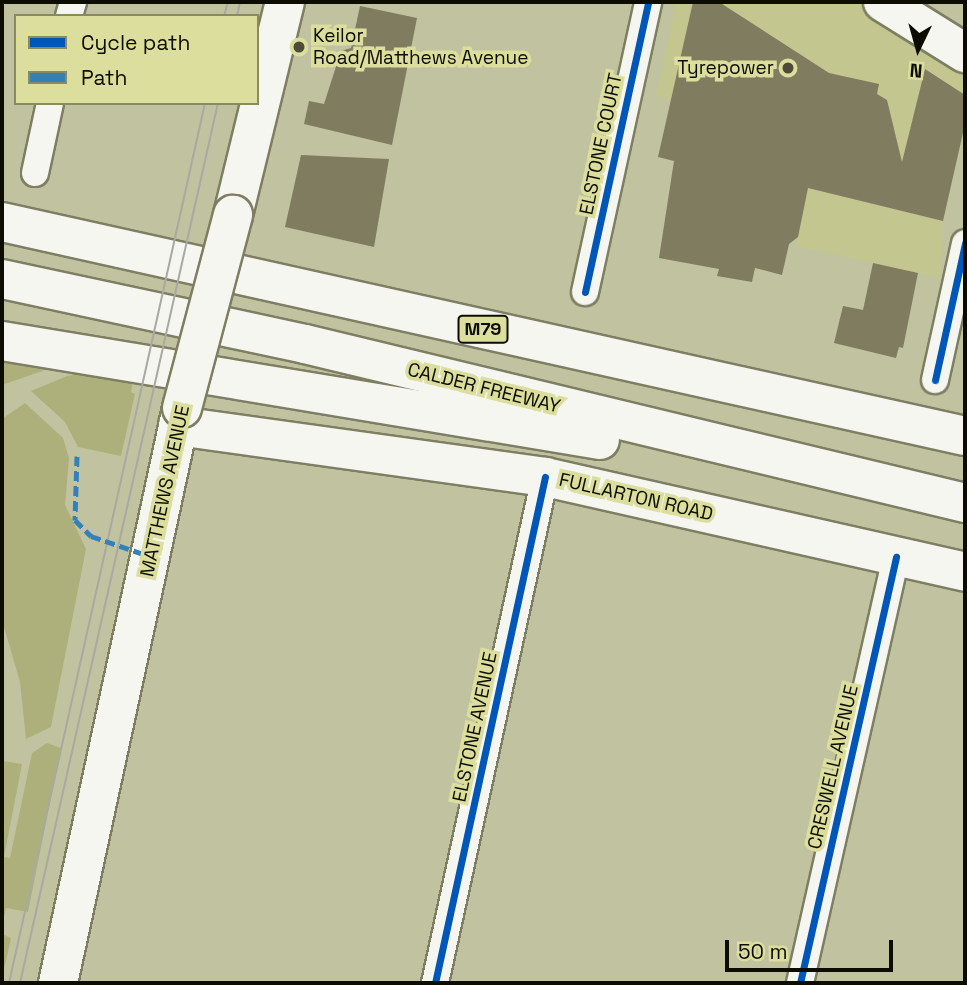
<!DOCTYPE html>
<html>
<head>
<meta charset="utf-8">
<style>
  body { margin:0 }
  #map { position:relative; width:967px; height:985px; overflow:hidden; background:#c1c2a0; font-family:"Space Grotesk",sans-serif }
  div>[style] { position:absolute }
  [style*='--x'] { left:calc(var(--x)*1px); top:calc(var(--y)*1px); width:calc(var(--w)*1px); rotate:calc(var(--a)*1deg) }
  .built>* { inset:0; background:#c4c68f }
  .green>* { inset:0; background:#aeb07b }
  .building>* { inset:0; background:#7f7c60 }
  .roads { filter:drop-shadow(2px 0 #7d7e62) drop-shadow(-2px 0 #7d7e62) drop-shadow(0 2px #7d7e62) drop-shadow(0 -2px #7d7e62) }
  .street>* { height:26px; margin:-13px; padding:0 13px; transform-origin:13px; border-radius:13px; background:#f6f6f1 }
  .secondary>* { height:38px; margin:-19px; padding:0 19px; transform-origin:19px; border-radius:19px; background:#f6f6f1 }
  .primary>* { height:38px; margin:-19px; padding:0 19px; transform-origin:19px; border-radius:19px; background:#f6f6f1 }
  .highway>* { height:38px; margin:-19px; padding:0 19px; transform-origin:19px; border-radius:19px; background:#f6f6f1 }
  .tram>* { height:2px; margin:-1px; padding:0 1px; transform-origin:1px; border-radius:1px; background:#a9a9a2 }
  .bridges { filter:drop-shadow(2px 0 #7d7e62) drop-shadow(-2px 0 #7d7e62) drop-shadow(0 2px #7d7e62) drop-shadow(0 -2px #7d7e62) }
  .secondary-bridge>* { height:38px; margin:-19px; padding:0 19px; transform-origin:19px; border-radius:19px; background:#f6f6f1 }
  .quiet>* { height:5px; margin-top:-2.5px; transform-origin:0; background:repeating-linear-gradient(90deg,#3282b8 0 10px,transparent 0 15px) }
  .cycleway>* { height:7px; margin:-3.5px; padding:0 3.5px; transform-origin:3.5px; border-radius:3.5px; background:#0057b8 }
  .dots>* { width:19px; height:19px; translate:-50% -50%; box-sizing:border-box; border:4px solid #dbde9d; border-radius:50% }
  span { translate:-50% -50%; white-space:nowrap; text-align:center; line-height:1.15; -webkit-text-stroke:7px #dbde9d; paint-order:stroke }
  .shield-label span { padding:2px 5px; background:#dbde9d; border:2px solid; border-radius:5px; -webkit-text-stroke-width:0 }
  .shield-label { font-size:18px; color:#0d0c00; font-weight:700 }
  .poi-label { font-size:19px; color:#0d0c00 }
  .left { translate:0 -50%; text-align:left }
  .right { translate:-100% -50%; text-align:right }
  .street-label { font-size:19px; color:#0d0c00 }
  .frame { position:absolute; inset:0; border:4px solid #0d0c00; pointer-events:none }
  .legend { position:absolute; left:14px; top:14px; width:245px; height:91px; box-sizing:border-box; background:#dbde9d; border:2px solid #898a5e; margin:0; padding:9px 12px; list-style:none; font-size:21px; color:#0d0c00 }
  .legend li { display:flex; align-items:center; gap:14px; height:35px }
  .legend b { width:35px; border:2px solid #898a5e }
  .north { position:absolute; left:883px; top:14px; width:70px; height:70px; -webkit-text-stroke:5px #dbde9d; paint-order:stroke; rotate:185deg; font-size:19px; font-weight:700; line-height:28px; text-align:center; color:#0d0c00 }
  .north::after { content:''; display:block; margin:auto; width:24px; height:32px; background:#0d0c00; clip-path:polygon(50% 0,100% 100%,50% 72%,0 100%) }
  .scale { position:absolute; left:725px; top:940px; width:168px; height:32px; box-sizing:border-box; border:4px solid #0d0c00; border-top:0; padding-left:9px; font-size:21px; line-height:24px; white-space:nowrap; color:#0d0c00; -webkit-text-stroke:5px #dbde9d; paint-order:stroke }
</style>
</head>
<body>
<div id="map">
  <div class="built">
    <div style="clip-path:polygon(676px 2px,858px 2px,965px 71px,965px 124px,943px 221px,940px 278px,796px 246px,817px 143px,656px 96px)"></div>
  </div>
  <div class="green">
    <div style="clip-path:polygon(2px 351px,71px 361px,2px 385px)"></div>
    <div style="clip-path:polygon(95px 371px,134px 377px,131px 392px,135px 394px,121px 456px,78px 447px,65px 422px,31px 391px,67px 376px)"></div>
    <div style="clip-path:polygon(25px 403px,63px 438px,69px 458px,65px 505px,86px 549px,51px 727px,26px 739px,20px 682px,2px 620px,2px 419px)"></div>
    <div style="clip-path:polygon(2px 706px,3px 761px,22px 764px,4px 857px,10px 858px,32px 753px,47px 743px,61px 748px,28px 912px,6px 908px,2px 927px)"></div>
    <div style="clip-path:polygon(2px 934px,11px 938px,2px 978px)"></div>
  </div>
  <div class="building">
    <div style="clip-path:polygon(693px 2px,719px 2px,829px 73px,879px 84px,877px 94px,887px 100px,902px 162px,925px 69px,965px 95px,965px 124px,943px 221px,808px 188px,798px 237px,789px 244px,782px 275px,755px 268px,752px 282px,717px 276px,719px 269px,659px 258px,674px 161px,658px 157px)"></div>
    <div style="clip-path:polygon(360px 6px,417px 18px,392px 145px,304px 124px,309px 101px,324px 104px,341px 51px,351px 48px)"></div>
    <div style="clip-path:polygon(301px 155px,389px 159px,374px 247px,285px 227px)"></div>
    <div style="clip-path:polygon(873px 263px,918px 273px,903px 348px,899px 347px,896px 358px,834px 343px,843px 306px,863px 310px)"></div>
  </div>
  <div class="roads">
    <div class="street">
      <div style="--x:69;--y:16;--w:15;--a:-74"></div>
      <div style="--x:35;--y:173;--w:72;--a:-77.9"></div>
      <div style="--x:585;--y:292;--w:297;--a:-77.7"></div>
      <div style="--x:935;--y:380;--w:140;--a:-77.6"></div>
      <div style="--x:435;--y:983;--w:518;--a:-77.74"></div>
      <div style="--x:800;--y:983;--w:437;--a:-77.3"></div>
    </div>
    <div class="secondary">
      <div style="--x:233;--y:215;--w:219;--a:-76.3"></div>
      <div style="--x:178;--y:426;--w:371;--a:7.9"></div>
      <div style="--x:545;--y:477;--w:431;--a:12.7"></div>
      <div style="--x:58;--y:983;--w:588;--a:-77.83"></div>
    </div>
    <div class="primary">
      <div style="--x:883;--y:2;--w:97;--a:31.9"></div>
    </div>
    <div class="highway">
      <div style="--x:2;--y:222;--w:986;--a:12.53"></div>
      <div style="--x:2;--y:279;--w:310;--a:12.1"></div>
      <div style="--x:305;--y:344;--w:679;--a:13.54"></div>
      <div style="--x:2;--y:341;--w:606;--a:9.4"></div>
    </div>
  </div>
  <div class="tram">
    <div style="--x:224;--y:16;--w:15;--a:-74"></div>
    <div style="--x:237;--y:16;--w:14;--a:-78"></div>
    <div style="--x:9;--y:983;--w:902;--a:-77.44"></div>
    <div style="--x:20;--y:983;--w:902;--a:-77.32"></div>
  </div>
  <div class="bridges">
    <div class="secondary-bridge">
      <div style="--x:182;--y:408;--w:200;--a:-75.2"></div>
    </div>
  </div>
  <div class="quiet">
    <div style="--x:77;--y:456;--w:64;--a:91.8"></div>
    <div style="--x:75;--y:520;--w:23;--a:45"></div>
    <div style="--x:91;--y:536;--w:65;--a:19"></div>
  </div>
  <div class="cycleway">
    <div style="--x:585;--y:292;--w:297;--a:-77.7"></div>
    <div style="--x:935;--y:380;--w:140;--a:-77.6"></div>
    <div style="--x:435;--y:983;--w:518;--a:-77.74"></div>
    <div style="--x:800;--y:983;--w:437;--a:-77.3"></div>
  </div>
  <div class="dots">
    <div style="left:299px;top:47px;background:#4c4c38"></div>
    <div style="left:788px;top:68px;background:#4c4c38"></div>
  </div>
  <div class="shield-label">
    <span style="left:483px;top:329px">M79</span>
  </div>
  <div class="poi-label">
    <span class="left" style="left:313px;top:47px">Keilor<br>Road/Matthews Avenue</span>
    <span class="right" style="left:774px;top:68px">Tyrepower</span>
  </div>
  <div class="street-label">
    <span style="left:601px;top:144px;rotate:-78deg">ELSTONE COURT</span>
    <span style="left:484px;top:388px;rotate:14deg">CALDER FREEWAY</span>
    <span style="left:165px;top:491px;rotate:-78deg">MATTHEWS AVENUE</span>
    <span style="left:636px;top:497px;rotate:13deg">FULLARTON ROAD</span>
    <span style="left:475px;top:727px;rotate:-78deg">ELSTONE AVENUE</span>
    <span style="left:833px;top:767px;rotate:-77deg">CRESWELL AVENUE</span>
  </div>
  <div class="frame"></div>
  <ul class="legend">
  <li><b style="height:9px;background:#0057b8"></b>Cycle path</li>
  <li><b style="height:9px;background:#3282b8"></b>Path</li>
  </ul>
  <div class="north">N</div>
  <div class="scale">50 m</div>
</div>
</body>
</html>
